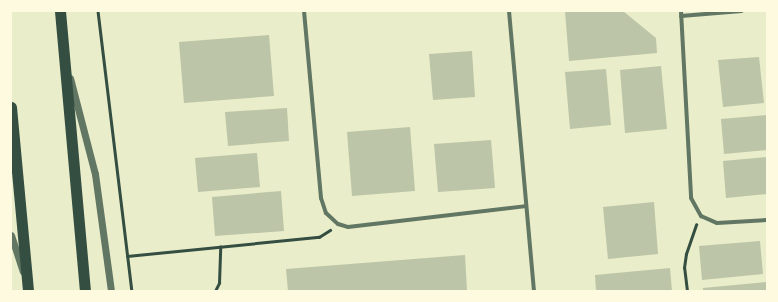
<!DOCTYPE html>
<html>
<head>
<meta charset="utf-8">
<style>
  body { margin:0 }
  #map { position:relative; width:778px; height:302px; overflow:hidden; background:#e9edc9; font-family:"Public Sans",sans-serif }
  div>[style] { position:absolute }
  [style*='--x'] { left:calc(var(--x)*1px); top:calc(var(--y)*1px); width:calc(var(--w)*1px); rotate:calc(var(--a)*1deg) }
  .building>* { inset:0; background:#bcc5a7 }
  .path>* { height:2.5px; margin:-1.25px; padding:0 1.25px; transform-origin:1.25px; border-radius:1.25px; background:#344e41 }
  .minor>* { height:4px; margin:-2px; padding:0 2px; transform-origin:2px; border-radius:2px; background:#617663 }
  .tertiary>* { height:7px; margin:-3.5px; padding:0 3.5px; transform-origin:3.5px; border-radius:3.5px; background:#617663 }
  .trunk>* { height:11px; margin:-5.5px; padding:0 5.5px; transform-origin:5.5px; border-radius:5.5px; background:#344e41 }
  span { translate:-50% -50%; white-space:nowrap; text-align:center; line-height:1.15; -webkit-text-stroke:3px #fefae0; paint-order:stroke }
  .frame { position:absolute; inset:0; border:12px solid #fefae0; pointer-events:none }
</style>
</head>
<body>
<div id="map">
  <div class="building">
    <div style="clip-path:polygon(565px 11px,623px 11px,656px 38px,657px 53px,569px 61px)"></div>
    <div style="clip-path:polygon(269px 35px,274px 96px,184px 103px,179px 42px)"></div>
    <div style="clip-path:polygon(472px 51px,475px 97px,433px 100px,429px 54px)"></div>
    <div style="clip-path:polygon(759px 57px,764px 103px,723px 107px,718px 60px)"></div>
    <div style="clip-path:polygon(661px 66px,667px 129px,625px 133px,620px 70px)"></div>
    <div style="clip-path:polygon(606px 69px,611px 125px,570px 129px,565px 72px)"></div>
    <div style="clip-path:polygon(287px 108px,289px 141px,228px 146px,225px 112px)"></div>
    <div style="clip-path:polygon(767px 115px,767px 150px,724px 154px,721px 119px)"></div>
    <div style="clip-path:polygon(410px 127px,415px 191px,352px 196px,347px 132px)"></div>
    <div style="clip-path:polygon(491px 140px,495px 188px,438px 192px,434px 144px)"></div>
    <div style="clip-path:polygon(257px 153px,260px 187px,198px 192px,195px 158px)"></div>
    <div style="clip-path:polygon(767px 157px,767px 194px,726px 198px,723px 161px)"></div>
    <div style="clip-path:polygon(281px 191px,284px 231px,215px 236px,212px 197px)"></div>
    <div style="clip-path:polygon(654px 202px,658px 254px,608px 259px,603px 207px)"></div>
    <div style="clip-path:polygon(760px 241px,763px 274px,702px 280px,699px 246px)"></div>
    <div style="clip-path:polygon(465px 255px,467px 291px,288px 291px,286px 269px)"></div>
    <div style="clip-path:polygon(670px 268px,672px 291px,596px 291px,595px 275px)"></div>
    <div style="clip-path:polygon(766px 282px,766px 291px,703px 291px,703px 288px)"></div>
  </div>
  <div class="path">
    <div style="--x:98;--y:11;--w:282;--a:83.1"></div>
    <div style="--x:127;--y:256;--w:193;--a:-5.7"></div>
    <div style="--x:319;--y:237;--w:13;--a:-32"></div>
    <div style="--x:215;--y:291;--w:9;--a:-63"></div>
    <div style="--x:219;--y:283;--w:36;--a:-88"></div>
    <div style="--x:687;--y:291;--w:23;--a:-97"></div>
    <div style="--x:684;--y:268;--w:14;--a:-82"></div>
    <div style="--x:686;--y:254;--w:31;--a:-71"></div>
  </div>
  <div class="minor">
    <div style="--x:304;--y:11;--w:188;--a:84.8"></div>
    <div style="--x:321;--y:198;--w:16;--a:72"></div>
    <div style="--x:326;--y:213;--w:16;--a:43"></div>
    <div style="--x:338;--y:224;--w:10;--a:17"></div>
    <div style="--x:348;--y:227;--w:179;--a:-6.7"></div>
    <div style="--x:509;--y:11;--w:281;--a:84.9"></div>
    <div style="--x:681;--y:11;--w:187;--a:86.9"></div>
    <div style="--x:691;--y:198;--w:21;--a:61"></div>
    <div style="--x:701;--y:216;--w:17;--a:24"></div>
    <div style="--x:717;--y:223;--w:50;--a:-3.4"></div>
    <div style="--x:681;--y:16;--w:61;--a:-4.7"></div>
  </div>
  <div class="tertiary">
    <div style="--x:70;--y:78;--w:99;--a:75.4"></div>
    <div style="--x:95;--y:174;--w:118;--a:82.2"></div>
    <div style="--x:11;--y:235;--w:38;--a:72"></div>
  </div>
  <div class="trunk">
    <div style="--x:60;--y:11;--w:281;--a:84.9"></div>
    <div style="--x:11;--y:107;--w:185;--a:84.7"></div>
  </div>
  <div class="frame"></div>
</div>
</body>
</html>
